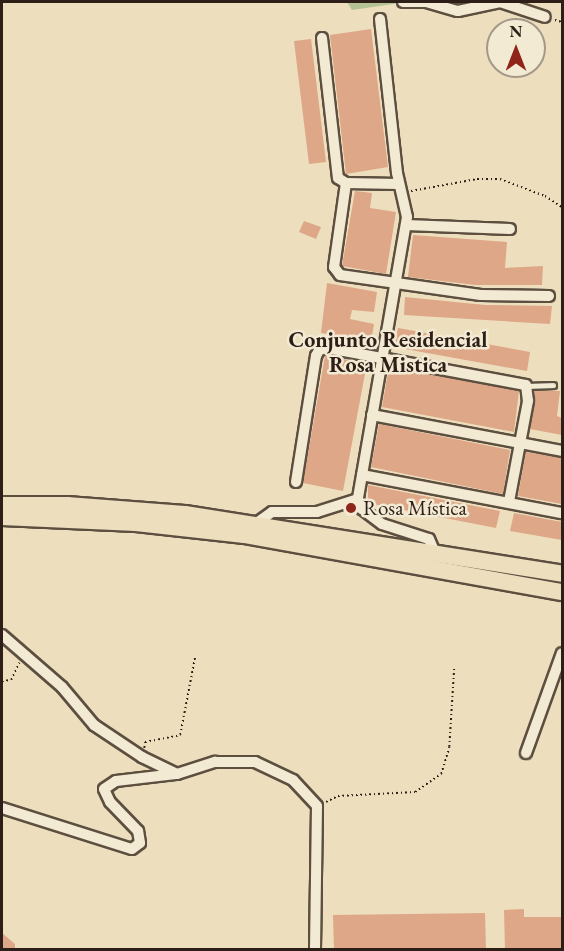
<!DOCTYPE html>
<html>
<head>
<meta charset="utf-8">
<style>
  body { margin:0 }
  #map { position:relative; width:564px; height:951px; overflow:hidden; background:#eddebd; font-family:"EB Garamond",serif }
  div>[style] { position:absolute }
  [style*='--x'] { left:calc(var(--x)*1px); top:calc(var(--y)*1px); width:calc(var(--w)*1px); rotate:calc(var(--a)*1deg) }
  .green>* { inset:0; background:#b4c294 }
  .building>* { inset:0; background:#dda788 }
  .path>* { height:1.5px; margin-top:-0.75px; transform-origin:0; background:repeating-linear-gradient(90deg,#2d1f17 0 1.5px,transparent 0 4.5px) }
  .roads { filter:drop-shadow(2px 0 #5d4f40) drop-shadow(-2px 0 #5d4f40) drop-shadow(0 2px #5d4f40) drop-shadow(0 -2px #5d4f40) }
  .service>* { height:5px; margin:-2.5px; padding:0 2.5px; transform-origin:2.5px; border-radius:2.5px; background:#f3ead4 }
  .minor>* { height:10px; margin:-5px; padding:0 5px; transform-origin:5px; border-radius:5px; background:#f3ead4 }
  .trunk>* { height:16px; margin:-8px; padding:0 8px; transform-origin:8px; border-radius:8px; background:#eddebd }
  .dots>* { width:16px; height:16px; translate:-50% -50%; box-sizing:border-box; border:3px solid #f3ead4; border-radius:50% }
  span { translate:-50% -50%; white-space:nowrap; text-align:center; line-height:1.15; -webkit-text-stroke:5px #f3ead4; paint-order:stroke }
  .poi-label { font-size:21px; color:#2d1f17 }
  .left { translate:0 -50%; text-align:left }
  .neighbourhood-label { font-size:22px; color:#2d1f17; font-weight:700 }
  .frame { position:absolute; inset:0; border:3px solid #2d1f17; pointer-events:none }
  .north { position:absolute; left:486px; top:18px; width:60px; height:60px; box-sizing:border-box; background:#f3ead4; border:2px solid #a49988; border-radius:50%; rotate:0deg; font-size:16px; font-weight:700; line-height:24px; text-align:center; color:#2d1f17 }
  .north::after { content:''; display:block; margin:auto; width:21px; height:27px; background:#8f2418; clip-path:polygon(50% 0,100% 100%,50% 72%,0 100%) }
</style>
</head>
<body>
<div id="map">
  <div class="green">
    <div style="clip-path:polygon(347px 2px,407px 2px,352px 10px)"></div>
  </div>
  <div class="building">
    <div style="clip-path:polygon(371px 29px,388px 167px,346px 174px,330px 35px)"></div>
    <div style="clip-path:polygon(311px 39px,326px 162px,309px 164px,294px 41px)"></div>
    <div style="clip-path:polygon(355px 191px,372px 193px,370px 208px,396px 212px,386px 274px,342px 266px)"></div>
    <div style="clip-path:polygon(304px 221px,321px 227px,316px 239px,299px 232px)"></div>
    <div style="clip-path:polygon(413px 235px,507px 242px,505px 268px,543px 266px,542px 285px,475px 285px,408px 277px)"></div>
    <div style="clip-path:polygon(327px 283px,377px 292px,374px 312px,352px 310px,350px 319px,374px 324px,371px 342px,321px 333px)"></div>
    <div style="clip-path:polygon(405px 297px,485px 305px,552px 306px,550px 324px,404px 315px)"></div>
    <div style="clip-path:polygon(398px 328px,530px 352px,527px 371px,394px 347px)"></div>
    <div style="clip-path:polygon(325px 356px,367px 363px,343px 491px,303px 483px)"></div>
    <div style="clip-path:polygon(389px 367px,519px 391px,514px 432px,382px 407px)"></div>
    <div style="clip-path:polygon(534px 391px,560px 391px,557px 416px,562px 418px,562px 435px,530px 429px)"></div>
    <div style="clip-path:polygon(379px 424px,510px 450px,503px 494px,371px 467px)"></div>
    <div style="clip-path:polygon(526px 452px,562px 458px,562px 504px,518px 496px)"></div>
    <div style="clip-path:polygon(368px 485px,500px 511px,496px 528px,368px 503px)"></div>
    <div style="clip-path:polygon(514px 513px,562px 522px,562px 540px,510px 531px)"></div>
    <div style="clip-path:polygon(524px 909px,524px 917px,562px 917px,562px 950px,505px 950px,504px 910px)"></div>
    <div style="clip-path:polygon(485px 913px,486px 950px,334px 950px,333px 915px)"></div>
    <div style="clip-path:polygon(2px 933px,15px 944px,15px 950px,2px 950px)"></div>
  </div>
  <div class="path">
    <div style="--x:555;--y:20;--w:7;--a:16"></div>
    <div style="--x:411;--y:191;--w:67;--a:-10.3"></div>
    <div style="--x:477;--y:179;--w:23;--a:0"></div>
    <div style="--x:500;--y:179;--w:48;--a:20.7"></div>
    <div style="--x:545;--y:196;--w:20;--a:33"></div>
    <div style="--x:2;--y:681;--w:9;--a:-6"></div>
    <div style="--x:11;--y:680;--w:19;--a:-65"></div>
    <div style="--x:144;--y:748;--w:6;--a:-81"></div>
    <div style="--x:145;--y:742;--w:36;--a:-11"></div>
    <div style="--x:180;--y:735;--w:80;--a:-79.2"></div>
    <div style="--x:326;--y:802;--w:13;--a:-27"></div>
    <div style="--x:338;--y:796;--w:77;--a:-3"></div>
    <div style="--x:415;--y:792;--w:32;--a:-35"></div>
    <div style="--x:441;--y:774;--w:28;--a:-73"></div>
    <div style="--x:449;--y:747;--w:79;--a:-86.4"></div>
  </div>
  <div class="roads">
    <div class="service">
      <div style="--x:528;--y:386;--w:25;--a:-2"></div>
    </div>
    <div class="minor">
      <div style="--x:403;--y:2;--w:23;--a:0"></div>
      <div style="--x:426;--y:2;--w:33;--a:16"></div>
      <div style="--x:458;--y:11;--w:43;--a:-12.1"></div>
      <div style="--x:500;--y:2;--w:47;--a:18.4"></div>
      <div style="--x:380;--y:19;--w:155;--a:83.7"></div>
      <div style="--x:397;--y:173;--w:45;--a:77.2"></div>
      <div style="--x:407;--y:217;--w:286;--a:99.9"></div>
      <div style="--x:358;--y:499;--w:11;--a:68"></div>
      <div style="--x:362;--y:509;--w:25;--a:37"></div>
      <div style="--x:382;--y:524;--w:49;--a:17.7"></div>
      <div style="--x:429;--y:539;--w:15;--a:67"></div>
      <div style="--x:322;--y:38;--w:141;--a:83.5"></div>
      <div style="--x:338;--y:178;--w:9;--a:32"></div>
      <div style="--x:346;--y:183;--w:53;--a:1.1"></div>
      <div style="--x:346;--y:183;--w:85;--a:98.1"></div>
      <div style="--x:334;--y:267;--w:10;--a:53"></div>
      <div style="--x:340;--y:275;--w:142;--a:8.1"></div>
      <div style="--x:481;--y:295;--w:68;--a:0.8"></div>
      <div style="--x:406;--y:225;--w:104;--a:2.2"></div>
      <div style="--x:372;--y:415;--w:193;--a:10.7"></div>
      <div style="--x:362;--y:475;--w:204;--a:10.8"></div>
      <div style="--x:296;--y:482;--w:128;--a:-81"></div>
      <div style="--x:316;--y:356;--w:7;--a:-63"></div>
      <div style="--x:319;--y:350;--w:9;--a:-13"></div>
      <div style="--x:328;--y:348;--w:201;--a:10.6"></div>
      <div style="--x:526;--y:385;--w:16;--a:83"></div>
      <div style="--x:528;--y:401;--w:103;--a:100.7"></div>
      <div style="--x:255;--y:524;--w:21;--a:-35"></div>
      <div style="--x:272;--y:512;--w:45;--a:0"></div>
      <div style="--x:317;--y:512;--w:43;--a:-17.6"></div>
      <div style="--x:2;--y:635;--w:79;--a:40.9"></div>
      <div style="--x:62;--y:687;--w:50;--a:49.9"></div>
      <div style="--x:94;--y:725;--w:58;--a:33.7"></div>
      <div style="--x:142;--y:757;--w:39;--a:26"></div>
      <div style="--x:177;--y:774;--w:40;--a:-18"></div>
      <div style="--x:215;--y:762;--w:40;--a:0"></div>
      <div style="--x:255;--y:762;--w:42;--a:25.3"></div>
      <div style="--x:293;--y:780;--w:35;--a:47"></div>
      <div style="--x:317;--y:806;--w:144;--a:90.8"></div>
      <div style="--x:526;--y:753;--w:106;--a:-70.2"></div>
      <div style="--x:2;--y:808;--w:136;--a:17.5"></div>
      <div style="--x:132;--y:849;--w:10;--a:-37"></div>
      <div style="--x:140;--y:843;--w:12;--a:-99"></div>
      <div style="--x:138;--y:831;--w:40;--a:-134"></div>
      <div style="--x:110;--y:802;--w:14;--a:-115"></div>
      <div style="--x:104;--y:789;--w:14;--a:-34"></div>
      <div style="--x:116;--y:781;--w:60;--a:-6.7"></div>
    </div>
    <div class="trunk">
      <div style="--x:2;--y:505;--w:65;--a:0"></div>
      <div style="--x:67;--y:505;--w:118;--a:4.4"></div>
      <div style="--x:185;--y:514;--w:382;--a:9"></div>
      <div style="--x:2;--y:517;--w:134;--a:2.6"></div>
      <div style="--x:136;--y:523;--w:109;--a:6.3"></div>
      <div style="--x:244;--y:535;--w:323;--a:10.2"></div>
    </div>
  </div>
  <div class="dots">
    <div style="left:351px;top:508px;background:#8f2418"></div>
  </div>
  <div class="poi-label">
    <span class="left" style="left:363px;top:508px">Rosa Mística</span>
  </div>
  <div class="neighbourhood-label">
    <span style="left:388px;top:352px">Conjunto Residencial<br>Rosa Mistica</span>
  </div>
  <div class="frame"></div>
  <div class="north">N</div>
</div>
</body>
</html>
